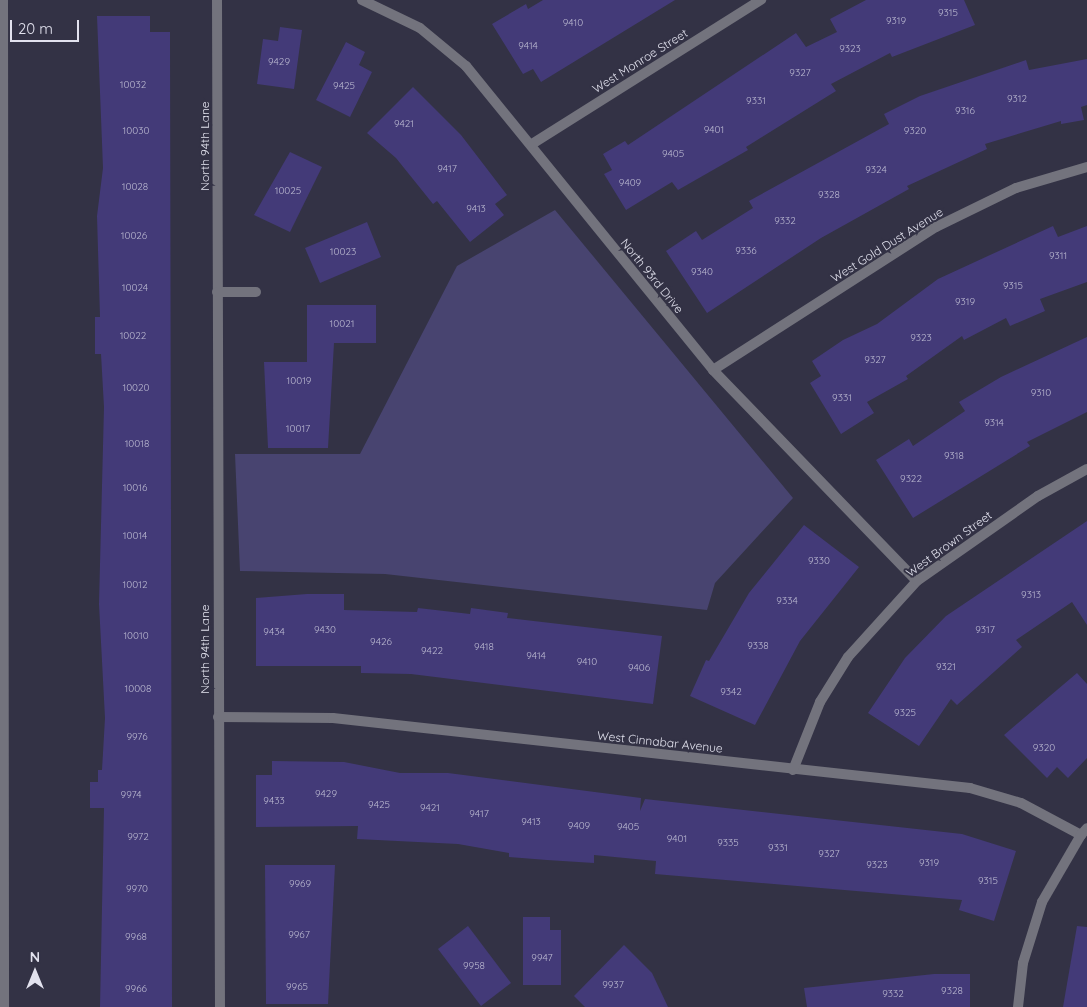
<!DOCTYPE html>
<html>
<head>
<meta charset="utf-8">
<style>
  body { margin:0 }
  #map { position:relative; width:1087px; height:1007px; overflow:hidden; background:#333245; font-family:Quicksand,sans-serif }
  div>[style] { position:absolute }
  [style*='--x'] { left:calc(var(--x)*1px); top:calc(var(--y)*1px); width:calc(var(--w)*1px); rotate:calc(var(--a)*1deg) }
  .green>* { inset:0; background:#484470 }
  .building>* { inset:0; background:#433a78 }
  .minor>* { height:10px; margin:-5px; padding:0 5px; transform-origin:5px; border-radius:5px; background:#73737d }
  .tertiary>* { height:10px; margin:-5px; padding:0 5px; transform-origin:5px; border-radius:5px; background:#73737d }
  span { translate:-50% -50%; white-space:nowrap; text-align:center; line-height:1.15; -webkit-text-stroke:4px #333245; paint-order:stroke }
  .number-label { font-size:10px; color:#bab8d0 }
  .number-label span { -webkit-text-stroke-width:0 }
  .street-label { font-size:12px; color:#e2e2ee }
  .north { position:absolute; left:10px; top:947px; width:50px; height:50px; -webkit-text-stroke:4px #333245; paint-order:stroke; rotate:0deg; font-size:14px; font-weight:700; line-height:20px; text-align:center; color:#e2e2ee }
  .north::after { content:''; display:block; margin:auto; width:18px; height:22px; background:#e2e2ee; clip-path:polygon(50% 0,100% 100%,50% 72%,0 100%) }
  .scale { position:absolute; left:10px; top:20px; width:69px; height:22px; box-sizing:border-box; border:2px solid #e2e2ee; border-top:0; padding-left:6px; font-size:15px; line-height:18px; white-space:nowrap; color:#e2e2ee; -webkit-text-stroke:4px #333245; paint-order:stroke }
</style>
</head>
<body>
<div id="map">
  <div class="green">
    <div style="clip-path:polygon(555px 210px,793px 498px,715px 583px,707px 610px,385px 574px,240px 571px,235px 454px,360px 454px,457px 266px)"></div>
  </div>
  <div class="building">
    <div style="clip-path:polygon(543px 0,675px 0,541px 82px,533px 69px,523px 74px,492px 24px,526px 4px,528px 9px)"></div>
    <div style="clip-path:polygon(866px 0,964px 0,975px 25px,892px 57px,890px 53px,831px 84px,836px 91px,746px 147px,748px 150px,678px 190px,672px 182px,626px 210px,604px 174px,612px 170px,603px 154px,625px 141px,628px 145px,796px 33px,806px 47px,837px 32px,830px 19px)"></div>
    <div style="clip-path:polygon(97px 16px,150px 16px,150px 32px,170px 32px,172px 1007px,100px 1007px,104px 808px,90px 808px,90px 782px,98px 782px,98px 770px,102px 770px,105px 718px,99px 604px,104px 407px,101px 354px,95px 354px,95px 317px,100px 317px,97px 216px,103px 168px)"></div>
    <div style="clip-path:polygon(280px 27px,302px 30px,294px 89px,257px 84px,263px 39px,278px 41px)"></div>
    <div style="clip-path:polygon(346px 42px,365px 52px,359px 65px,372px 72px,350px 117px,316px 100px)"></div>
    <div style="clip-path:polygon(1087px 59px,1087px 105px,1081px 107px,1084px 120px,1061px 124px,1061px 121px,985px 144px,987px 149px,907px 186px,909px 189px,821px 238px,707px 313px,666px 251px,696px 231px,702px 240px,753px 208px,749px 201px,889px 124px,884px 114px,920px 96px,1026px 60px,1029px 70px)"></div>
    <div style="clip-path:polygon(413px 87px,461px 135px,507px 195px,495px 204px,504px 215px,470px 242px,437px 201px,433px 204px,396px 158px,367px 133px)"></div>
    <div style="clip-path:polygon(290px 152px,322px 167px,290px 232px,254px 215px)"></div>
    <div style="clip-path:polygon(367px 222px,381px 257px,320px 283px,305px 248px)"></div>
    <div style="clip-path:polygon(1053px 226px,1058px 237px,1087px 226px,1087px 282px,1040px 299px,1045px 311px,1010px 326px,1006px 318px,964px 340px,962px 336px,906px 376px,908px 379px,867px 402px,874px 413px,841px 434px,810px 383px,821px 376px,812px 361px,843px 340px,877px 324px,938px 279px)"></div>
    <div style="clip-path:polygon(307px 305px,376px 305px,376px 343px,334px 343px,328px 448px,268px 448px,264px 362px,307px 362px)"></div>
    <div style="clip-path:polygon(1087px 337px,1087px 412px,1027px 442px,1030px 446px,913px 518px,876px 460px,909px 439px,913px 446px,965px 411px,959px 402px,1001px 377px)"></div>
    <div style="clip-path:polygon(1087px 521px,1087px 625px,1072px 602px,1016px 640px,1022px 647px,957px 705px,951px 699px,919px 746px,868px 713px,905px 658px,946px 616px)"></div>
    <div style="clip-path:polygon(804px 525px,859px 567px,800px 641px,755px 725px,690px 696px,706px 660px,709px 661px,749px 593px)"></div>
    <div style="clip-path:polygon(307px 594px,344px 594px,344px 610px,417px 612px,418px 608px,470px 614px,471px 608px,508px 613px,507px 618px,662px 636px,653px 704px,411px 674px,361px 673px,361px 666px,256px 666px,256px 598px)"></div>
    <div style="clip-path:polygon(1077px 673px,1087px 684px,1087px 758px,1068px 778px,1057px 767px,1047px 778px,1004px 735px)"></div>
    <div style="clip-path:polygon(272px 761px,344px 762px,400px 773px,448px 773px,641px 798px,640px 811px,645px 799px,962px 834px,1016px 851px,994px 921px,959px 910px,962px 900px,655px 874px,656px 861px,594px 855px,594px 863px,547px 860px,509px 857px,509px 853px,458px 844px,357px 839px,358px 826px,256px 827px,256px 775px,272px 775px)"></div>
    <div style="clip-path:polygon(265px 865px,335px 865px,328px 1004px,266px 1004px)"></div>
    <div style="clip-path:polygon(523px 917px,550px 917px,550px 930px,561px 930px,561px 985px,523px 985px)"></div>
    <div style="clip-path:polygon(468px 926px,511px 983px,481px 1006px,438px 949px)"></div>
    <div style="clip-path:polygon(1077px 926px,1087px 927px,1087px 1007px,1063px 1007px)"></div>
    <div style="clip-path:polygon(624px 945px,652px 973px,668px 1007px,585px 1007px,574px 996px)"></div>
    <div style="clip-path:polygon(934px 974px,970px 974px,970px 1007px,807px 1007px,804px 988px)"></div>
  </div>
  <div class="minor">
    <div style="--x:217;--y:0;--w:1007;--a:89.83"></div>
    <div style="--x:362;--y:0;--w:64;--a:25.8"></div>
    <div style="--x:420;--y:28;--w:60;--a:39.6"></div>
    <div style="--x:466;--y:66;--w:392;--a:50.9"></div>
    <div style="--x:713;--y:370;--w:293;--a:46"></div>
    <div style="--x:532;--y:144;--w:271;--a:-32.2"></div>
    <div style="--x:217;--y:292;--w:39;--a:0"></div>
    <div style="--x:713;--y:370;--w:265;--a:-32.7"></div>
    <div style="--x:936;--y:227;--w:89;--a:-26"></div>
    <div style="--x:1016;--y:188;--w:74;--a:-16.5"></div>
    <div style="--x:218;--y:717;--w:115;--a:0.5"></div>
    <div style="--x:333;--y:718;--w:641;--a:6.27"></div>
    <div style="--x:970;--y:788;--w:53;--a:16.4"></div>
    <div style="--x:1021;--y:803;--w:68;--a:28.1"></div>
    <div style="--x:1081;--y:835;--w:9;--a:-49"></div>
    <div style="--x:793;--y:770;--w:73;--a:-68.3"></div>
    <div style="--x:820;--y:702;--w:53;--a:-58.1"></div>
    <div style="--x:848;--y:657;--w:103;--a:-47.8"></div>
    <div style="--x:917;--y:581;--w:148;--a:-35.1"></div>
    <div style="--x:1038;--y:496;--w:56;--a:-28.9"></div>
    <div style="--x:1018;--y:1007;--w:44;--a:-83.5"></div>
    <div style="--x:1023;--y:963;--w:64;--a:-72.7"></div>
    <div style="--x:1042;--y:902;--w:78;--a:-59.8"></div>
  </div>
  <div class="tertiary">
    <div style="--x:3;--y:0;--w:1007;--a:89.94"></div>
  </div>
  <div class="number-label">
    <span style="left:948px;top:13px">9315</span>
    <span style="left:896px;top:21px">9319</span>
    <span style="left:573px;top:23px">9410</span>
    <span style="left:528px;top:46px">9414</span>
    <span style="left:850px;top:49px">9323</span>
    <span style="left:279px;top:62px">9429</span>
    <span style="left:800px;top:73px">9327</span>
    <span style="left:133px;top:85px">10032</span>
    <span style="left:344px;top:86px">9425</span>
    <span style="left:1017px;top:99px">9312</span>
    <span style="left:756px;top:101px">9331</span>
    <span style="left:965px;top:111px">9316</span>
    <span style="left:404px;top:124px">9421</span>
    <span style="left:714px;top:130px">9401</span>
    <span style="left:136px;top:131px">10030</span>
    <span style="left:915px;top:131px">9320</span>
    <span style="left:673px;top:154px">9405</span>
    <span style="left:447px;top:169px">9417</span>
    <span style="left:876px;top:170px">9324</span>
    <span style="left:630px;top:183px">9409</span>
    <span style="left:135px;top:187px">10028</span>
    <span style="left:288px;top:191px">10025</span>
    <span style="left:829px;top:195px">9328</span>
    <span style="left:476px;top:209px">9413</span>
    <span style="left:785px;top:221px">9332</span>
    <span style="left:134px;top:236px">10026</span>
    <span style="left:746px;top:251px">9336</span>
    <span style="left:343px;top:252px">10023</span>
    <span style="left:1058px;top:256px">9311</span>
    <span style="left:702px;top:272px">9340</span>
    <span style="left:1013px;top:286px">9315</span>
    <span style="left:135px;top:288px">10024</span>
    <span style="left:965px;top:302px">9319</span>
    <span style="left:342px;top:324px">10021</span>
    <span style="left:133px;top:336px">10022</span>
    <span style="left:921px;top:338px">9323</span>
    <span style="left:875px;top:360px">9327</span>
    <span style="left:299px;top:381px">10019</span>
    <span style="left:136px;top:388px">10020</span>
    <span style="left:1041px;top:393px">9310</span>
    <span style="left:842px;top:398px">9331</span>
    <span style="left:994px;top:423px">9314</span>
    <span style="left:298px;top:429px">10017</span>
    <span style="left:137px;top:444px">10018</span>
    <span style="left:954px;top:456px">9318</span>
    <span style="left:911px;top:479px">9322</span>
    <span style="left:135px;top:488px">10016</span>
    <span style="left:135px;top:536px">10014</span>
    <span style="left:819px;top:561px">9330</span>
    <span style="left:135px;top:585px">10012</span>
    <span style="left:1031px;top:595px">9313</span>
    <span style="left:787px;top:601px">9334</span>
    <span style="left:325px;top:630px">9430</span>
    <span style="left:985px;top:630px">9317</span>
    <span style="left:274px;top:632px">9434</span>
    <span style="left:136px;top:636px">10010</span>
    <span style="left:381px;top:642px">9426</span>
    <span style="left:758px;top:646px">9338</span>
    <span style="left:484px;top:647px">9418</span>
    <span style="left:432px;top:651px">9422</span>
    <span style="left:536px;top:656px">9414</span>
    <span style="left:587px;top:662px">9410</span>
    <span style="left:946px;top:667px">9321</span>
    <span style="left:639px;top:668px">9406</span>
    <span style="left:138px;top:689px">10008</span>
    <span style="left:731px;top:692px">9342</span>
    <span style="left:905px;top:713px">9325</span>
    <span style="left:137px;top:737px">9976</span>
    <span style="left:1044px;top:748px">9320</span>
    <span style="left:326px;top:794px">9429</span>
    <span style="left:131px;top:795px">9974</span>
    <span style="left:274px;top:801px">9433</span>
    <span style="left:379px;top:805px">9425</span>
    <span style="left:430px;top:808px">9421</span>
    <span style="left:479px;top:814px">9417</span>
    <span style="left:531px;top:822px">9413</span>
    <span style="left:579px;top:826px">9409</span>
    <span style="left:628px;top:827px">9405</span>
    <span style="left:138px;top:837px">9972</span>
    <span style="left:677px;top:839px">9401</span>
    <span style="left:728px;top:843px">9335</span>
    <span style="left:778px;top:848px">9331</span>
    <span style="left:829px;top:854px">9327</span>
    <span style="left:929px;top:863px">9319</span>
    <span style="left:877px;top:865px">9323</span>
    <span style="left:988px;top:881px">9315</span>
    <span style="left:300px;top:884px">9969</span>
    <span style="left:137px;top:889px">9970</span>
    <span style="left:299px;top:935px">9967</span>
    <span style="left:136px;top:937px">9968</span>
    <span style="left:542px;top:958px">9947</span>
    <span style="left:474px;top:966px">9958</span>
    <span style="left:613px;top:985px">9937</span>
    <span style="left:297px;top:987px">9965</span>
    <span style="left:136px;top:989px">9966</span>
    <span style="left:952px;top:991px">9328</span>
    <span style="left:893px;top:994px">9332</span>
  </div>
  <div class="street-label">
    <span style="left:640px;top:61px;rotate:-32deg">West Monroe Street</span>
    <span style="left:205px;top:146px;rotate:-90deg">North 94th Lane</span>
    <span style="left:887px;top:245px;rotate:-32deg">West Gold Dust Avenue</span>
    <span style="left:652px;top:276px;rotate:51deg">North 93rd Drive</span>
    <span style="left:949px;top:544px;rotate:-36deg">West Brown Street</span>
    <span style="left:205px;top:649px;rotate:-90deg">North 94th Lane</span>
    <span style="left:660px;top:742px;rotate:6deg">West Cinnabar Avenue</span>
  </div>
  <div class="north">N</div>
  <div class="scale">20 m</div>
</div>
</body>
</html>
